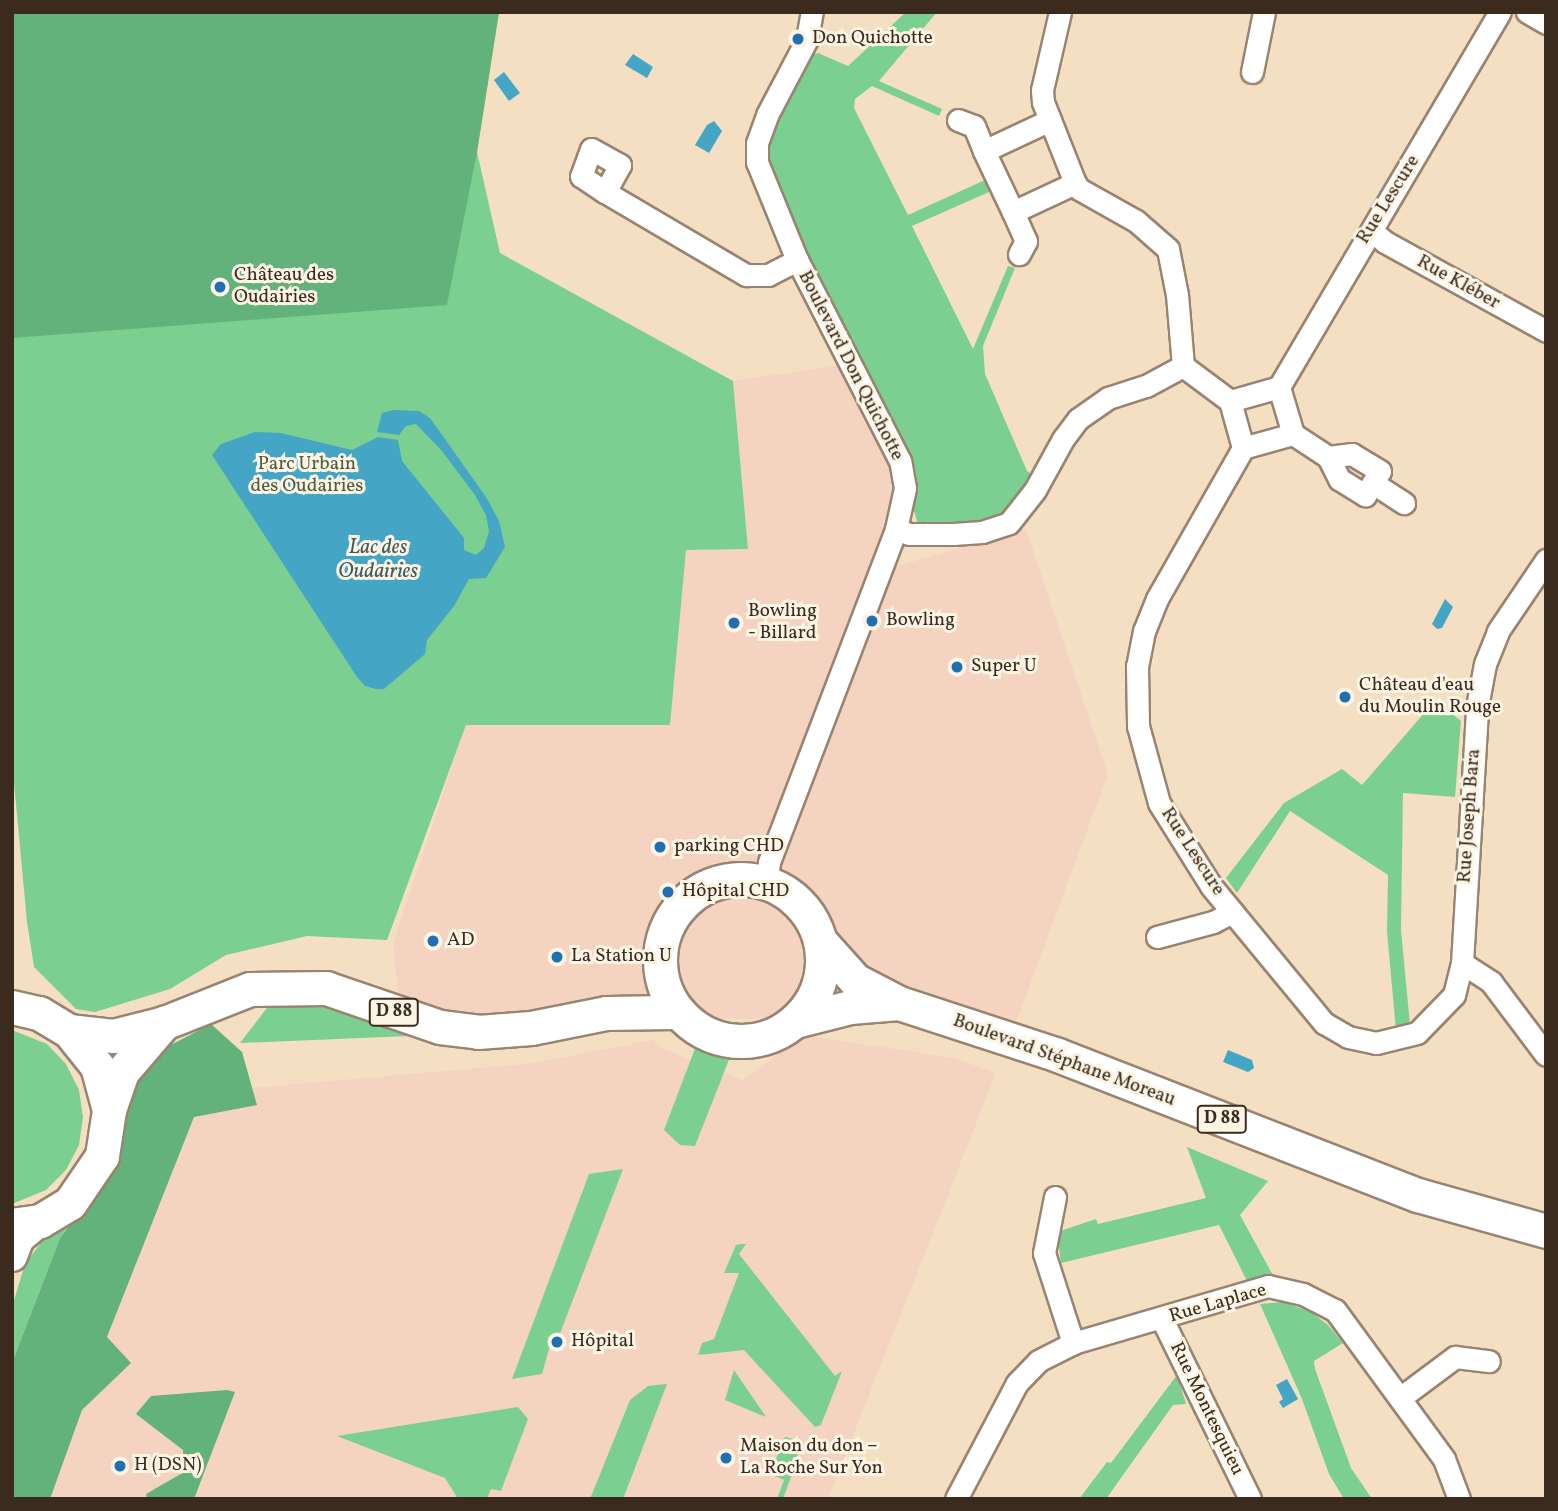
<!DOCTYPE html>
<html>
<head>
<meta charset="utf-8">
<style>
  body { margin:0 }
  #map { position:relative; width:1558px; height:1511px; overflow:hidden; background:#f4dfc3; font-family:Vollkorn,serif }
  div>[style] { position:absolute }
  [style*='--x'] { left:calc(var(--x)*1px); top:calc(var(--y)*1px); width:calc(var(--w)*1px); rotate:calc(var(--a)*1deg) }
  .built>* { inset:0; background:#f4d3c0 }
  .green>* { inset:0; background:#7bcf91 }
  .forest>* { inset:0; background:#64b27b }
  .water>* { inset:0; background:#44a6c4 }
  .roads { filter:drop-shadow(2px 0 #988470) drop-shadow(-2px 0 #988470) drop-shadow(0 2px #988470) drop-shadow(0 -2px #988470) }
  .minor>* { height:21px; margin:-10.5px; padding:0 10.5px; transform-origin:10.5px; border-radius:10.5px; background:#fff }
  .secondary>* { height:30px; margin:-15px; padding:0 15px; transform-origin:15px; border-radius:15px; background:#fff }
  .primary>* { height:33px; margin:-16.5px; padding:0 16.5px; transform-origin:16.5px; border-radius:16.5px; background:#fff }
  .primary>.ring { margin:-16.5px; padding:0; box-sizing:content-box; background:none; border:33px solid #fff; border-radius:50% }
  .dots>* { width:19px; height:19px; translate:-50% -50%; box-sizing:border-box; border:4px solid #fcf5e5; border-radius:50% }
  span { translate:-50% -50%; white-space:nowrap; text-align:center; line-height:1.15; -webkit-text-stroke:6px #fcf5e5; paint-order:stroke }
  .shield-label span { padding:2px 5px; background:#fcf5e5; border:2px solid; border-radius:5px; -webkit-text-stroke-width:0 }
  .shield-label { font-size:18px; color:#3b2a1e; font-weight:700 }
  .poi-label { font-size:19px; color:#3b2a1e }
  .left { translate:0 -50%; text-align:left }
  .street-label { font-size:19px; color:#3b2a1e }
  .park-label { font-size:19px; color:#4e5c40 }
  .water-label { font-size:21px; color:#3f5c60; font-style:italic }
  .frame { position:absolute; inset:0; border:14px solid #3b2a1e; pointer-events:none }
</style>
</head>
<body>
<div id="map">
  <div class="built">
    <div style="clip-path:polygon(844px 365px,896px 470px,880px 571px,1026px 529px,1108px 774px,1015px 1025px,400px 1011px,393px 943px,466px 725px,670px 725px,686px 550px,748px 548px,733px 381px)"></div>
    <div style="clip-path:polygon(803px 1035px,954px 1058px,996px 1073px,828px 1499px,12px 1499px,12px 1418px,195px 1093px,535px 1063px,653px 1040px,661px 1048px,743px 1080px)"></div>
  </div>
  <div class="green">
    <div style="clip-path:polygon(12px 12px,499px 12px,477px 152px,500px 253px,733px 381px,748px 549px,686px 550px,670px 725px,466px 725px,387px 940px,307px 936px,226px 955px,170px 989px,95px 1012px,76px 1009px,34px 967px,27px 922px,12px 761px)"></div>
    <div style="clip-path:polygon(906px 12px,937px 12px,879px 81px,942px 109px,939px 116px,872px 86px,855px 99px,854px 108px,908px 215px,985px 180px,989px 192px,912px 226px,973px 349px,1008px 266px,1015px 268px,983px 346px,985px 374px,1027px 471px,1031px 474px,1012px 508px,977px 527px,918px 524px,912px 505px,911px 477px,769px 175px,768px 148px,781px 111px,809px 56px,818px 53px,848px 66px)"></div>
    <div style="clip-path:polygon(1426px 711px,1450px 712px,1461px 721px,1455px 797px,1403px 793px,1401px 930px,1410px 1025px,1396px 1031px,1387px 931px,1388px 875px,1290px 811px,1237px 893px,1226px 878px,1284px 803px,1342px 769px,1362px 785px)"></div>
    <div style="clip-path:polygon(273px 1000px,322px 1001px,409px 1036px,240px 1043px)"></div>
    <div style="clip-path:polygon(12px 1030px,47px 1044px,66px 1064px,79px 1090px,83px 1117px,79px 1145px,66px 1170px,46px 1190px,12px 1204px)"></div>
    <div style="clip-path:polygon(696px 1046px,730px 1057px,695px 1146px,680px 1145px,664px 1130px)"></div>
    <div style="clip-path:polygon(1187px 1147px,1268px 1181px,1240px 1215px,1275px 1279px,1247px 1281px,1219px 1225px,1061px 1263px,1057px 1232px,1096px 1219px,1098px 1224px,1206px 1198px)"></div>
    <div style="clip-path:polygon(623px 1169px,559px 1336px,552px 1338px,542px 1374px,512px 1379px,589px 1174px)"></div>
    <div style="clip-path:polygon(70px 1223px,60px 1238px,12px 1363px,12px 1307px,25px 1264px,43px 1240px)"></div>
    <div style="clip-path:polygon(741px 1244px,746px 1244px,739px 1254px,835px 1376px,842px 1371px,821px 1425px,815px 1427px,744px 1350px,698px 1355px,702px 1343px,714px 1339px,739px 1273px,724px 1273px,736px 1245px)"></div>
    <div style="clip-path:polygon(1283px 1302px,1311px 1312px,1328px 1325px,1343px 1343px,1314px 1361px,1315px 1369px,1351px 1468px,1372px 1499px,1344px 1499px,1329px 1474px,1302px 1399px,1260px 1304px)"></div>
    <div style="clip-path:polygon(734px 1370px,766px 1417px,725px 1400px)"></div>
    <div style="clip-path:polygon(1177px 1375px,1186px 1404px,1173px 1405px,1106px 1499px,1079px 1499px,1107px 1462px,1111px 1463px)"></div>
    <div style="clip-path:polygon(667px 1384px,623px 1499px,590px 1499px,630px 1400px,648px 1386px)"></div>
    <div style="clip-path:polygon(518px 1407px,528px 1419px,501px 1491px,491px 1489px,487px 1499px,458px 1499px,445px 1478px,337px 1436px)"></div>
    <div style="clip-path:polygon(785px 1437px,793px 1439px,798px 1446px,798px 1457px,783px 1499px,777px 1499px,784px 1480px,770px 1474px)"></div>
  </div>
  <div class="forest">
    <div style="clip-path:polygon(12px 12px,499px 12px,477px 152px,447px 305px,12px 338px)"></div>
    <div style="clip-path:polygon(211px 1024px,242px 1052px,257px 1105px,194px 1117px,107px 1337px,131px 1363px,82px 1410px,50px 1499px,12px 1499px,12px 1363px,60px 1238px,113px 1165px,139px 1074px,163px 1049px)"></div>
    <div style="clip-path:polygon(227px 1390px,235px 1392px,194px 1499px,147px 1499px,146px 1494px,184px 1472px,183px 1450px,136px 1414px,151px 1396px)"></div>
  </div>
  <div class="water">
    <div style="clip-path:polygon(633px 54px,653px 67px,647px 78px,625px 65px)"></div>
    <div style="clip-path:polygon(504px 72px,520px 93px,509px 101px,494px 80px)"></div>
    <div style="clip-path:polygon(714px 121px,722px 131px,709px 153px,695px 145px,707px 125px)"></div>
    <div style="clip-path:polygon(393px 410px,419px 411px,430px 418px,486px 497px,499px 521px,505px 547px,486px 578px,469px 579px,454px 606px,427px 640px,425px 654px,384px 689px,376px 689px,365px 686px,357px 677px,212px 455px,221px 444px,255px 432px,281px 433px,352px 450px,378px 437px,398px 440px,402px 461px,464px 538px,464px 550px,476px 555px,484px 548px,489px 531px,486px 515px,475px 495px,442px 451px,416px 424px,406px 426px,399px 435px,377px 432px,382px 413px)"></div>
    <div style="clip-path:polygon(1445px 599px,1453px 607px,1442px 628px,1437px 629px,1432px 624px)"></div>
    <div style="clip-path:polygon(1228px 1050px,1252px 1060px,1254px 1068px,1248px 1072px,1223px 1062px)"></div>
    <div style="clip-path:polygon(1287px 1379px,1298px 1399px,1283px 1408px,1279px 1402px,1283px 1399px,1276px 1385px)"></div>
  </div>
  <div class="roads">
    <div class="minor">
      <div style="--x:1527;--y:12;--w:22;--a:30"></div>
      <div style="--x:1252;--y:72;--w:61;--a:-78.7"></div>
      <div style="--x:958;--y:120;--w:17;--a:21"></div>
      <div style="--x:974;--y:126;--w:27;--a:68"></div>
      <div style="--x:1050;--y:120;--w:73;--a:154.8"></div>
      <div style="--x:984;--y:151;--w:68;--a:64.6"></div>
      <div style="--x:1013;--y:212;--w:68;--a:-25.1"></div>
      <div style="--x:1075;--y:183;--w:87;--a:-111.6"></div>
      <div style="--x:1043;--y:102;--w:12;--a:-95"></div>
      <div style="--x:1042;--y:90;--w:80;--a:-77"></div>
      <div style="--x:605;--y:192;--w:31;--a:-61"></div>
      <div style="--x:620;--y:165;--w:33;--a:-151"></div>
      <div style="--x:591;--y:149;--w:29;--a:110"></div>
      <div style="--x:581;--y:176;--w:29;--a:34"></div>
      <div style="--x:605;--y:192;--w:164;--a:30.5"></div>
      <div style="--x:746;--y:275;--w:22;--a:0"></div>
      <div style="--x:768;--y:275;--w:33;--a:-27"></div>
      <div style="--x:1013;--y:212;--w:32;--a:66"></div>
      <div style="--x:1026;--y:241;--w:15;--a:118"></div>
      <div style="--x:1373;--y:232;--w:16;--a:40"></div>
      <div style="--x:1385;--y:242;--w:184;--a:28.9"></div>
      <div style="--x:1183;--y:366;--w:59;--a:36.7"></div>
      <div style="--x:1279;--y:387;--w:435;--a:-59.5"></div>
      <div style="--x:1279;--y:387;--w:49;--a:73.4"></div>
      <div style="--x:1293;--y:434;--w:52;--a:164.4"></div>
      <div style="--x:1243;--y:448;--w:49;--a:-105.5"></div>
      <div style="--x:1230;--y:401;--w:51;--a:-15.9"></div>
      <div style="--x:1293;--y:434;--w:42;--a:33.3"></div>
      <div style="--x:1328;--y:457;--w:25;--a:63"></div>
      <div style="--x:1339;--y:479;--w:31;--a:32"></div>
      <div style="--x:1365;--y:495;--w:28;--a:-58"></div>
      <div style="--x:1380;--y:471;--w:33;--a:-149"></div>
      <div style="--x:1352;--y:454;--w:24;--a:173"></div>
      <div style="--x:1243;--y:448;--w:174;--a:119.7"></div>
      <div style="--x:1157;--y:599;--w:35;--a:112"></div>
      <div style="--x:1144;--y:631;--w:36;--a:101"></div>
      <div style="--x:1137;--y:666;--w:60;--a:89"></div>
      <div style="--x:1138;--y:726;--w:80;--a:74.7"></div>
      <div style="--x:1159;--y:803;--w:98;--a:57.9"></div>
      <div style="--x:1211;--y:886;--w:178;--a:50.5"></div>
      <div style="--x:1324;--y:1023;--w:28;--a:30"></div>
      <div style="--x:1348;--y:1037;--w:29;--a:12"></div>
      <div style="--x:1376;--y:1043;--w:42;--a:-13.7"></div>
      <div style="--x:1417;--y:1033;--w:53;--a:-45.8"></div>
      <div style="--x:1454;--y:995;--w:33;--a:-76"></div>
      <div style="--x:1462;--y:963;--w:256;--a:-86.6"></div>
      <div style="--x:1477;--y:707;--w:44;--a:-79.5"></div>
      <div style="--x:1485;--y:664;--w:35;--a:-68"></div>
      <div style="--x:1498;--y:631;--w:86;--a:-55.9"></div>
      <div style="--x:1373;--y:483;--w:37;--a:33"></div>
      <div style="--x:896;--y:529;--w:14;--a:21"></div>
      <div style="--x:909;--y:534;--w:44;--a:0"></div>
      <div style="--x:953;--y:534;--w:29;--a:-4"></div>
      <div style="--x:982;--y:532;--w:28;--a:-18"></div>
      <div style="--x:1009;--y:523;--w:42;--a:-51.8"></div>
      <div style="--x:1035;--y:490;--w:58;--a:-61.2"></div>
      <div style="--x:1063;--y:439;--w:25;--a:-53"></div>
      <div style="--x:1078;--y:419;--w:37;--a:-35"></div>
      <div style="--x:1108;--y:398;--w:40;--a:-18"></div>
      <div style="--x:1146;--y:386;--w:42;--a:-28.4"></div>
      <div style="--x:1183;--y:366;--w:71;--a:-94.8"></div>
      <div style="--x:1177;--y:295;--w:47;--a:-101.1"></div>
      <div style="--x:1168;--y:249;--w:43;--a:-138.8"></div>
      <div style="--x:1136;--y:221;--w:65;--a:-150.7"></div>
      <div style="--x:1079;--y:189;--w:7;--a:-124"></div>
      <div style="--x:766;--y:882;--w:20;--a:-81"></div>
      <div style="--x:769;--y:862;--w:356;--a:-69.1"></div>
      <div style="--x:896;--y:529;--w:42;--a:-77.6"></div>
      <div style="--x:905;--y:488;--w:27;--a:-100"></div>
      <div style="--x:900;--y:461;--w:226;--a:-117.1"></div>
      <div style="--x:797;--y:260;--w:106;--a:-112.2"></div>
      <div style="--x:757;--y:162;--w:19;--a:-90"></div>
      <div style="--x:757;--y:143;--w:30;--a:-70"></div>
      <div style="--x:767;--y:115;--w:86;--a:-62.2"></div>
      <div style="--x:807;--y:39;--w:27;--a:-80"></div>
      <div style="--x:1157;--y:937;--w:58;--a:-15"></div>
      <div style="--x:1213;--y:922;--w:22;--a:-27"></div>
      <div style="--x:1462;--y:963;--w:35;--a:33"></div>
      <div style="--x:1491;--y:982;--w:91;--a:53"></div>
      <div style="--x:1055;--y:1197;--w:57;--a:101.1"></div>
      <div style="--x:1044;--y:1253;--w:95;--a:72.1"></div>
      <div style="--x:1162;--y:1319;--w:200;--a:63.9"></div>
      <div style="--x:1400;--y:1398;--w:69;--a:-36.7"></div>
      <div style="--x:1455;--y:1357;--w:34;--a:7"></div>
      <div style="--x:956;--y:1499;--w:131;--a:-62.3"></div>
      <div style="--x:1017;--y:1383;--w:30;--a:-46"></div>
      <div style="--x:1038;--y:1361;--w:39;--a:-27"></div>
      <div style="--x:1073;--y:1343;--w:203;--a:-16.3"></div>
      <div style="--x:1268;--y:1286;--w:36;--a:13"></div>
      <div style="--x:1303;--y:1294;--w:36;--a:27"></div>
      <div style="--x:1335;--y:1310;--w:185;--a:53.8"></div>
      <div style="--x:1444;--y:1459;--w:43;--a:69.4"></div>
    </div>
    <div class="secondary">
      <div style="--x:12;--y:1256;--w:19;--a:-69"></div>
      <div style="--x:19;--y:1238;--w:27;--a:-39"></div>
    </div>
    <div class="primary">
      <div class="ring" style="left:660px;top:879px;width:129px;height:129px"></div>
      <div style="--x:820;--y:941;--w:52;--a:48.1"></div>
      <div style="--x:855;--y:980;--w:50;--a:27.6"></div>
      <div style="--x:899;--y:1003;--w:167;--a:18.1"></div>
      <div style="--x:1058;--y:1055;--w:386;--a:21.3"></div>
      <div style="--x:1418;--y:1195;--w:133;--a:15.7"></div>
      <div style="--x:12;--y:1007;--w:28;--a:13"></div>
      <div style="--x:39;--y:1013;--w:35;--a:31"></div>
      <div style="--x:69;--y:1031;--w:45;--a:51.3"></div>
      <div style="--x:97;--y:1066;--w:46;--a:74.7"></div>
      <div style="--x:109;--y:1110;--w:47;--a:98.7"></div>
      <div style="--x:102;--y:1156;--w:57;--a:124.2"></div>
      <div style="--x:70;--y:1203;--w:35;--a:149"></div>
      <div style="--x:40;--y:1221;--w:28;--a:172"></div>
      <div style="--x:795;--y:1021;--w:57;--a:-14.3"></div>
      <div style="--x:850;--y:1007;--w:49;--a:-4.7"></div>
      <div style="--x:69;--y:1031;--w:44;--a:6.5"></div>
      <div style="--x:113;--y:1036;--w:53;--a:-14.3"></div>
      <div style="--x:164;--y:1023;--w:92;--a:-21.6"></div>
      <div style="--x:250;--y:989;--w:76;--a:-0.8"></div>
      <div style="--x:326;--y:988;--w:120;--a:18.9"></div>
      <div style="--x:440;--y:1027;--w:38;--a:7"></div>
      <div style="--x:478;--y:1032;--w:53;--a:-4.3"></div>
      <div style="--x:531;--y:1028;--w:76;--a:-11.3"></div>
      <div style="--x:606;--y:1013;--w:73;--a:-0.8"></div>
      <div style="--x:109;--y:1110;--w:40;--a:-71.1"></div>
      <div style="--x:122;--y:1072;--w:65;--a:-49.4"></div>
    </div>
  </div>
  <div class="dots">
    <div style="left:798px;top:39px;background:#1f6fb2"></div>
    <div style="left:220px;top:287px;background:#1f6fb2"></div>
    <div style="left:872px;top:621px;background:#1f6fb2"></div>
    <div style="left:734px;top:623px;background:#1f6fb2"></div>
    <div style="left:957px;top:667px;background:#1f6fb2"></div>
    <div style="left:1345px;top:697px;background:#1f6fb2"></div>
    <div style="left:660px;top:847px;background:#1f6fb2"></div>
    <div style="left:668px;top:892px;background:#1f6fb2"></div>
    <div style="left:433px;top:941px;background:#1f6fb2"></div>
    <div style="left:557px;top:957px;background:#1f6fb2"></div>
    <div style="left:557px;top:1342px;background:#1f6fb2"></div>
    <div style="left:726px;top:1458px;background:#1f6fb2"></div>
    <div style="left:120px;top:1466px;background:#1f6fb2"></div>
  </div>
  <div class="shield-label">
    <span style="left:394px;top:1012px">D 88</span>
    <span style="left:1222px;top:1119px">D 88</span>
  </div>
  <div class="poi-label">
    <span class="left" style="left:812px;top:39px">Don Quichotte</span>
    <span class="left" style="left:234px;top:287px">Château des<br>Oudairies</span>
    <span class="left" style="left:748px;top:623px">Bowling<br>- Billard</span>
    <span class="left" style="left:886px;top:621px">Bowling</span>
    <span class="left" style="left:971px;top:667px">Super U</span>
    <span class="left" style="left:1359px;top:697px">Château d'eau<br>du Moulin Rouge</span>
    <span class="left" style="left:674px;top:847px">parking CHD</span>
    <span class="left" style="left:682px;top:892px">Hôpital CHD</span>
    <span class="left" style="left:447px;top:941px">AD</span>
    <span class="left" style="left:571px;top:957px">La Station U</span>
    <span class="left" style="left:571px;top:1342px">Hôpital</span>
    <span class="left" style="left:740px;top:1458px">Maison du don –<br>La Roche Sur Yon</span>
    <span class="left" style="left:134px;top:1466px">H (DSN)</span>
  </div>
  <div class="street-label">
    <span style="left:1389px;top:200px;rotate:-58deg">Rue Lescure</span>
    <span style="left:1458px;top:283px;rotate:29deg">Rue Kléber</span>
    <span style="left:850px;top:366px;rotate:63deg">Boulevard Don Quichotte</span>
    <span style="left:1470px;top:816px;rotate:-86deg">Rue Joseph Bara</span>
    <span style="left:1192px;top:852px;rotate:57deg">Rue Lescure</span>
    <span style="left:1064px;top:1061px;rotate:20deg">Boulevard Stéphane Moreau</span>
    <span style="left:1218px;top:1304px;rotate:-16deg">Rue Laplace</span>
    <span style="left:1206px;top:1409px;rotate:64deg">Rue Montesquieu</span>
  </div>
  <div class="park-label">
    <span style="left:307px;top:476px">Parc Urbain<br>des Oudairies</span>
  </div>
  <div class="water-label">
    <span style="left:378px;top:560px">Lac des<br>Oudairies</span>
  </div>
  <div class="frame"></div>
</div>
</body>
</html>
